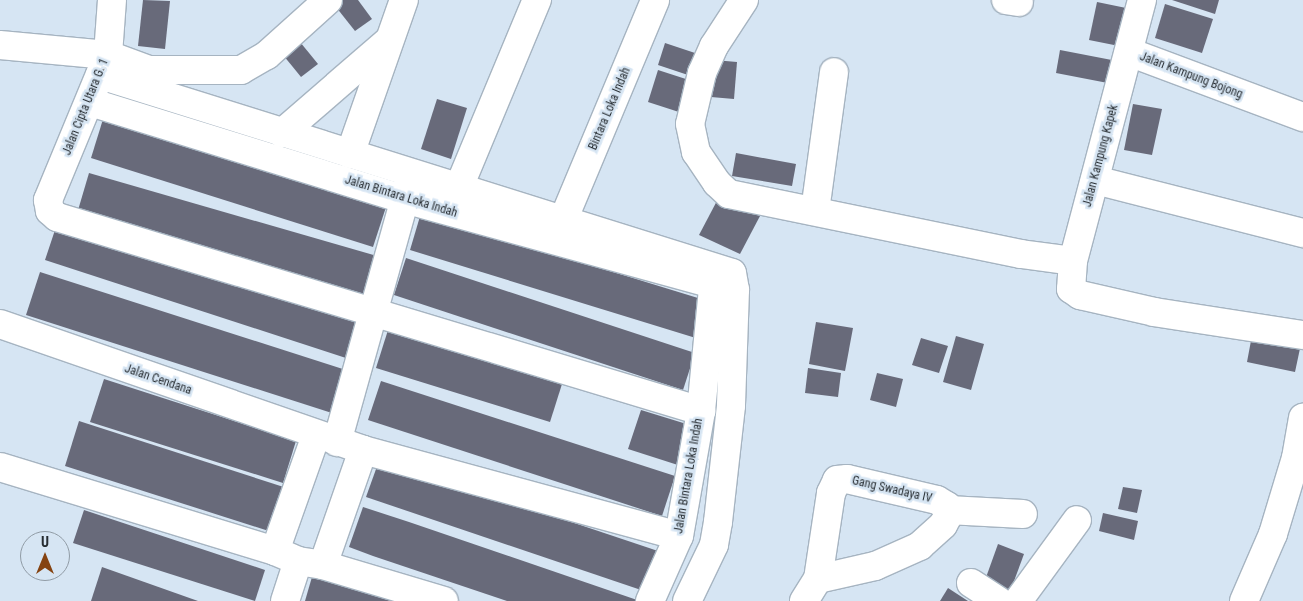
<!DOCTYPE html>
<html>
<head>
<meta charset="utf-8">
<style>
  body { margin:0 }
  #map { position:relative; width:1303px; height:601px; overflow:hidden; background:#d6e5f3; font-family:"Roboto Condensed",sans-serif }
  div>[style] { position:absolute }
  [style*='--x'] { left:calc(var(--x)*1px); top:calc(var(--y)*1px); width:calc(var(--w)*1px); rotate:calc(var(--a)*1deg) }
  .building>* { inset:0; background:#686a7a }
  .roads { filter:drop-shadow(1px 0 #a6b4c1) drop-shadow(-1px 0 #a6b4c1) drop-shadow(0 1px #a6b4c1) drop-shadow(0 -1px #a6b4c1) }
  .minor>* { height:28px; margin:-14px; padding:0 14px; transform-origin:14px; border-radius:14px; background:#fff }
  span { translate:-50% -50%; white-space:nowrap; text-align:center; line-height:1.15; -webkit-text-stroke:5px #d6e5f3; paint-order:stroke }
  .street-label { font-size:12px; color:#262c31 }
  .north { position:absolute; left:20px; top:531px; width:50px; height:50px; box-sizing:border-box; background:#d6e5f3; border:1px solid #909ba5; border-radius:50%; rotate:0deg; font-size:14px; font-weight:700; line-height:20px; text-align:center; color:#262c31 }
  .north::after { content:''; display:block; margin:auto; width:18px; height:22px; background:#854311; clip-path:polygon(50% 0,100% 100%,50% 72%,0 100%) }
</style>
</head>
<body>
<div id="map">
  <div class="building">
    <div style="clip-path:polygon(143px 0,170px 1px,165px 49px,138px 46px)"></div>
    <div style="clip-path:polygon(335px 0,358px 0,372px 19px,355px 31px,332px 2px)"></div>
    <div style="clip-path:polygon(1172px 0,1219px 0,1215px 14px)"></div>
    <div style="clip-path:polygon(1097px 2px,1131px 9px,1124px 47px,1089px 40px)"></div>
    <div style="clip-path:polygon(1165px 4px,1213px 19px,1202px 53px,1155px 38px)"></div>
    <div style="clip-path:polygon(296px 37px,318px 64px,301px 77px,279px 50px)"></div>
    <div style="clip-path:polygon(665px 43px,701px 55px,694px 77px,658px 65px)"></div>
    <div style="clip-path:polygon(1060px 50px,1117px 61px,1113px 84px,1056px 73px)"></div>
    <div style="clip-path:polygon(714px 60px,737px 62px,734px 99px,711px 97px)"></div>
    <div style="clip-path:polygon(658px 70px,692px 81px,682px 113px,648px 102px)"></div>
    <div style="clip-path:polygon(437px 99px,467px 108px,451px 159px,421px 149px)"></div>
    <div style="clip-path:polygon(1133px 104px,1162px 109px,1152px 155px,1124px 150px)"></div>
    <div style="clip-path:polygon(104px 116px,387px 204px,373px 247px,91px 158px)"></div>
    <div style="clip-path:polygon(736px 153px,796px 164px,792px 186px,732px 176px)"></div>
    <div style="clip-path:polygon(89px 173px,377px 256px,364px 300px,76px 217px)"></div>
    <div style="clip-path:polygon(719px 197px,760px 216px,740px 254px,699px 235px)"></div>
    <div style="clip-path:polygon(421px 213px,711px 302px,699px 339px,410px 250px)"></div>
    <div style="clip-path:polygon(58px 221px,362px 320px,349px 359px,45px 260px)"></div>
    <div style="clip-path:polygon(406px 258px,695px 353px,683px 390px,394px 295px)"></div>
    <div style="clip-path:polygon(40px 272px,349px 371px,335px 414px,26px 315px)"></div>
    <div style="clip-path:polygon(816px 322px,853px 328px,845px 371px,809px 364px)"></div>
    <div style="clip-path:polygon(388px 330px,562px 384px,550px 422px,376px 368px)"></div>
    <div style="clip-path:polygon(1253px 330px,1302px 339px,1295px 372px,1247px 362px)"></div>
    <div style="clip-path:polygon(956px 336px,984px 344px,971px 390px,943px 382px)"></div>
    <div style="clip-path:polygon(921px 338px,948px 346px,939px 373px,912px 365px)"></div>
    <div style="clip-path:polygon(808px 368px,841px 373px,838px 397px,805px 393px)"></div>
    <div style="clip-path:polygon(877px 373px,903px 379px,896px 407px,870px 400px)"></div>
    <div style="clip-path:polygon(104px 379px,296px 441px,283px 483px,90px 422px)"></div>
    <div style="clip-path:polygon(381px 381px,675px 476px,662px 516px,368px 420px)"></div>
    <div style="clip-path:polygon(641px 410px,693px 426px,681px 466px,628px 449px)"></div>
    <div style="clip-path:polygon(79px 421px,293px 490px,278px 534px,65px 466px)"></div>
    <div style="clip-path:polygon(380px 458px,661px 552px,647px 592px,366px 497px)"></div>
    <div style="clip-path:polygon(1123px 487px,1142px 490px,1137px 513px,1118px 509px)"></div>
    <div style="clip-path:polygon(363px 507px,409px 522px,640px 601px,507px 601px,373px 556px,349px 547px)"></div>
    <div style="clip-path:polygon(84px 510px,265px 570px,255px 601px,73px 543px)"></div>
    <div style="clip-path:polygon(1103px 513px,1138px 521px,1134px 540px,1099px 531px)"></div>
    <div style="clip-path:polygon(998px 544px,1024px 554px,1010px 592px,984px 583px)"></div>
    <div style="clip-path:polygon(102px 567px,198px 601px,91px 601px)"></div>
    <div style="clip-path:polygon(314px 570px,414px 601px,305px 601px)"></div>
    <div style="clip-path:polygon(948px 588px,968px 601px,940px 601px)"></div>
  </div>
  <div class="roads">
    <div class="minor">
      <div style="--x:112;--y:0;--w:55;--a:94.2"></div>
      <div style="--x:108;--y:55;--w:157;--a:112.5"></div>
      <div style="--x:48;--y:200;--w:11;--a:80"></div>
      <div style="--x:50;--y:211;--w:9;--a:41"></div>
      <div style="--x:57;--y:217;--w:673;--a:16.76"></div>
      <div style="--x:744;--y:0;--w:55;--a:123.1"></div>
      <div style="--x:714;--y:46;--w:30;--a:114"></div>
      <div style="--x:702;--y:73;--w:52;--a:103.2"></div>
      <div style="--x:690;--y:124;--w:29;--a:78"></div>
      <div style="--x:696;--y:152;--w:37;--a:56"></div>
      <div style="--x:717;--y:183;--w:16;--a:43"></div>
      <div style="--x:729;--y:194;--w:298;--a:11.6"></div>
      <div style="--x:1021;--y:254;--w:52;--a:7.7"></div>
      <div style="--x:1006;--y:0;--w:13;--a:9"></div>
      <div style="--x:1142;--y:0;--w:270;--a:104.8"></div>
      <div style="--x:1073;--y:261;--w:28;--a:94"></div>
      <div style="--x:1071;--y:289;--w:11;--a:34"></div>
      <div style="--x:1080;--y:295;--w:76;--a:12.9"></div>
      <div style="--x:1154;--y:312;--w:151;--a:8.8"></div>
      <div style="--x:0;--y:45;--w:108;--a:5.3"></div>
      <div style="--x:108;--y:55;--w:44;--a:20.1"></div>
      <div style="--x:149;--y:70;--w:92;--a:0"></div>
      <div style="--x:241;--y:70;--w:30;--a:-30"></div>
      <div style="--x:267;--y:55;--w:82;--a:-42"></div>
      <div style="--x:1129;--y:52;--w:186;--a:20.5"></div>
      <div style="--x:100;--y:75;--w:662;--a:17.4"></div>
      <div style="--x:732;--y:273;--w:17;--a:80"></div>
      <div style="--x:735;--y:290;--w:116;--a:92"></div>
      <div style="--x:731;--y:406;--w:117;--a:96.4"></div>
      <div style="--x:718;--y:522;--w:23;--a:100"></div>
      <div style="--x:714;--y:545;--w:62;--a:115.7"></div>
      <div style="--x:90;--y:102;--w:329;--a:17.2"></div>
      <div style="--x:404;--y:199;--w:343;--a:15.4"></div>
      <div style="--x:282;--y:133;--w:139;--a:-40.9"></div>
      <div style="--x:350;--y:154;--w:163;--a:-70.7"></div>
      <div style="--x:1095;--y:180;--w:215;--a:14.3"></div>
      <div style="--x:459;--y:187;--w:203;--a:-67.4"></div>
      <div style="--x:815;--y:211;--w:140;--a:-82.2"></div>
      <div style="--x:564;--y:218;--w:236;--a:-67.3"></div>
      <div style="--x:0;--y:324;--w:384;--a:19.1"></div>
      <div style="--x:363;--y:450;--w:327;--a:15.2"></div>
      <div style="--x:337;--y:442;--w:271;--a:-74.4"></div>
      <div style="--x:0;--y:467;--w:288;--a:17"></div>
      <div style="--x:275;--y:551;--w:25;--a:23"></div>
      <div style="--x:298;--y:561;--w:25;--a:9"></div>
      <div style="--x:323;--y:565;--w:126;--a:16.6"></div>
      <div style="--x:948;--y:510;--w:75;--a:3.1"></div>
      <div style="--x:275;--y:551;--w:123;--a:-70.5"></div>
      <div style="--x:323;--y:565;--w:122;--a:-70.8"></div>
      <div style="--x:971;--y:583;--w:33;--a:33"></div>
      <div style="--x:285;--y:601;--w:42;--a:-72"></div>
      <div style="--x:650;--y:601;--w:71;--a:-66"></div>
      <div style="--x:679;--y:536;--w:127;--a:-80"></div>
      <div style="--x:701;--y:411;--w:143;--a:-84.4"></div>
      <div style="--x:804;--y:601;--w:26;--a:-58"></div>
      <div style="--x:818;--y:579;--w:87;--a:-81.4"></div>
      <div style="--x:831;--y:493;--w:14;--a:-65"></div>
      <div style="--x:837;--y:480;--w:10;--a:-6"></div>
      <div style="--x:847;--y:479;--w:92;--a:13.1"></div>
      <div style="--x:937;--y:500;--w:12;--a:31"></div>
      <div style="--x:947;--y:506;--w:10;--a:84"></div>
      <div style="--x:948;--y:516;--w:10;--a:119"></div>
      <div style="--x:943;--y:525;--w:31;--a:138"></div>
      <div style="--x:920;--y:546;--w:49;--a:156"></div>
      <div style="--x:875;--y:566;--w:58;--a:167.2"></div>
      <div style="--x:1018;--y:601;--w:100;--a:-53.9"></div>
      <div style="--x:1244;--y:601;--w:73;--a:-66.6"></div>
      <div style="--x:1273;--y:534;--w:79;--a:-73.2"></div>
      <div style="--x:1296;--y:458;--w:41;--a:-80.1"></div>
    </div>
  </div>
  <div class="street-label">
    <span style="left:1191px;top:76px;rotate:21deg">Jalan Kampung Bojong</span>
    <span style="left:86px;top:107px;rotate:-68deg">Jalan Cipta Utara G. 1</span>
    <span style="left:610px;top:109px;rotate:-67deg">Bintara Loka Indah</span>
    <span style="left:1101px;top:156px;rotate:-75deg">Jalan Kampung Kapek</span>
    <span style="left:401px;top:197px;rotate:17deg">Jalan Bintara Loka Indah</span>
    <span style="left:158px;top:380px;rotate:19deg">Jalan Cendana</span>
    <span style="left:689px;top:476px;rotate:-80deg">Jalan Bintara Loka Indah</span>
    <span style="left:892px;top:490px;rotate:13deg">Gang Swadaya IV</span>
  </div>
  <div class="north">U</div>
</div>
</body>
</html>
